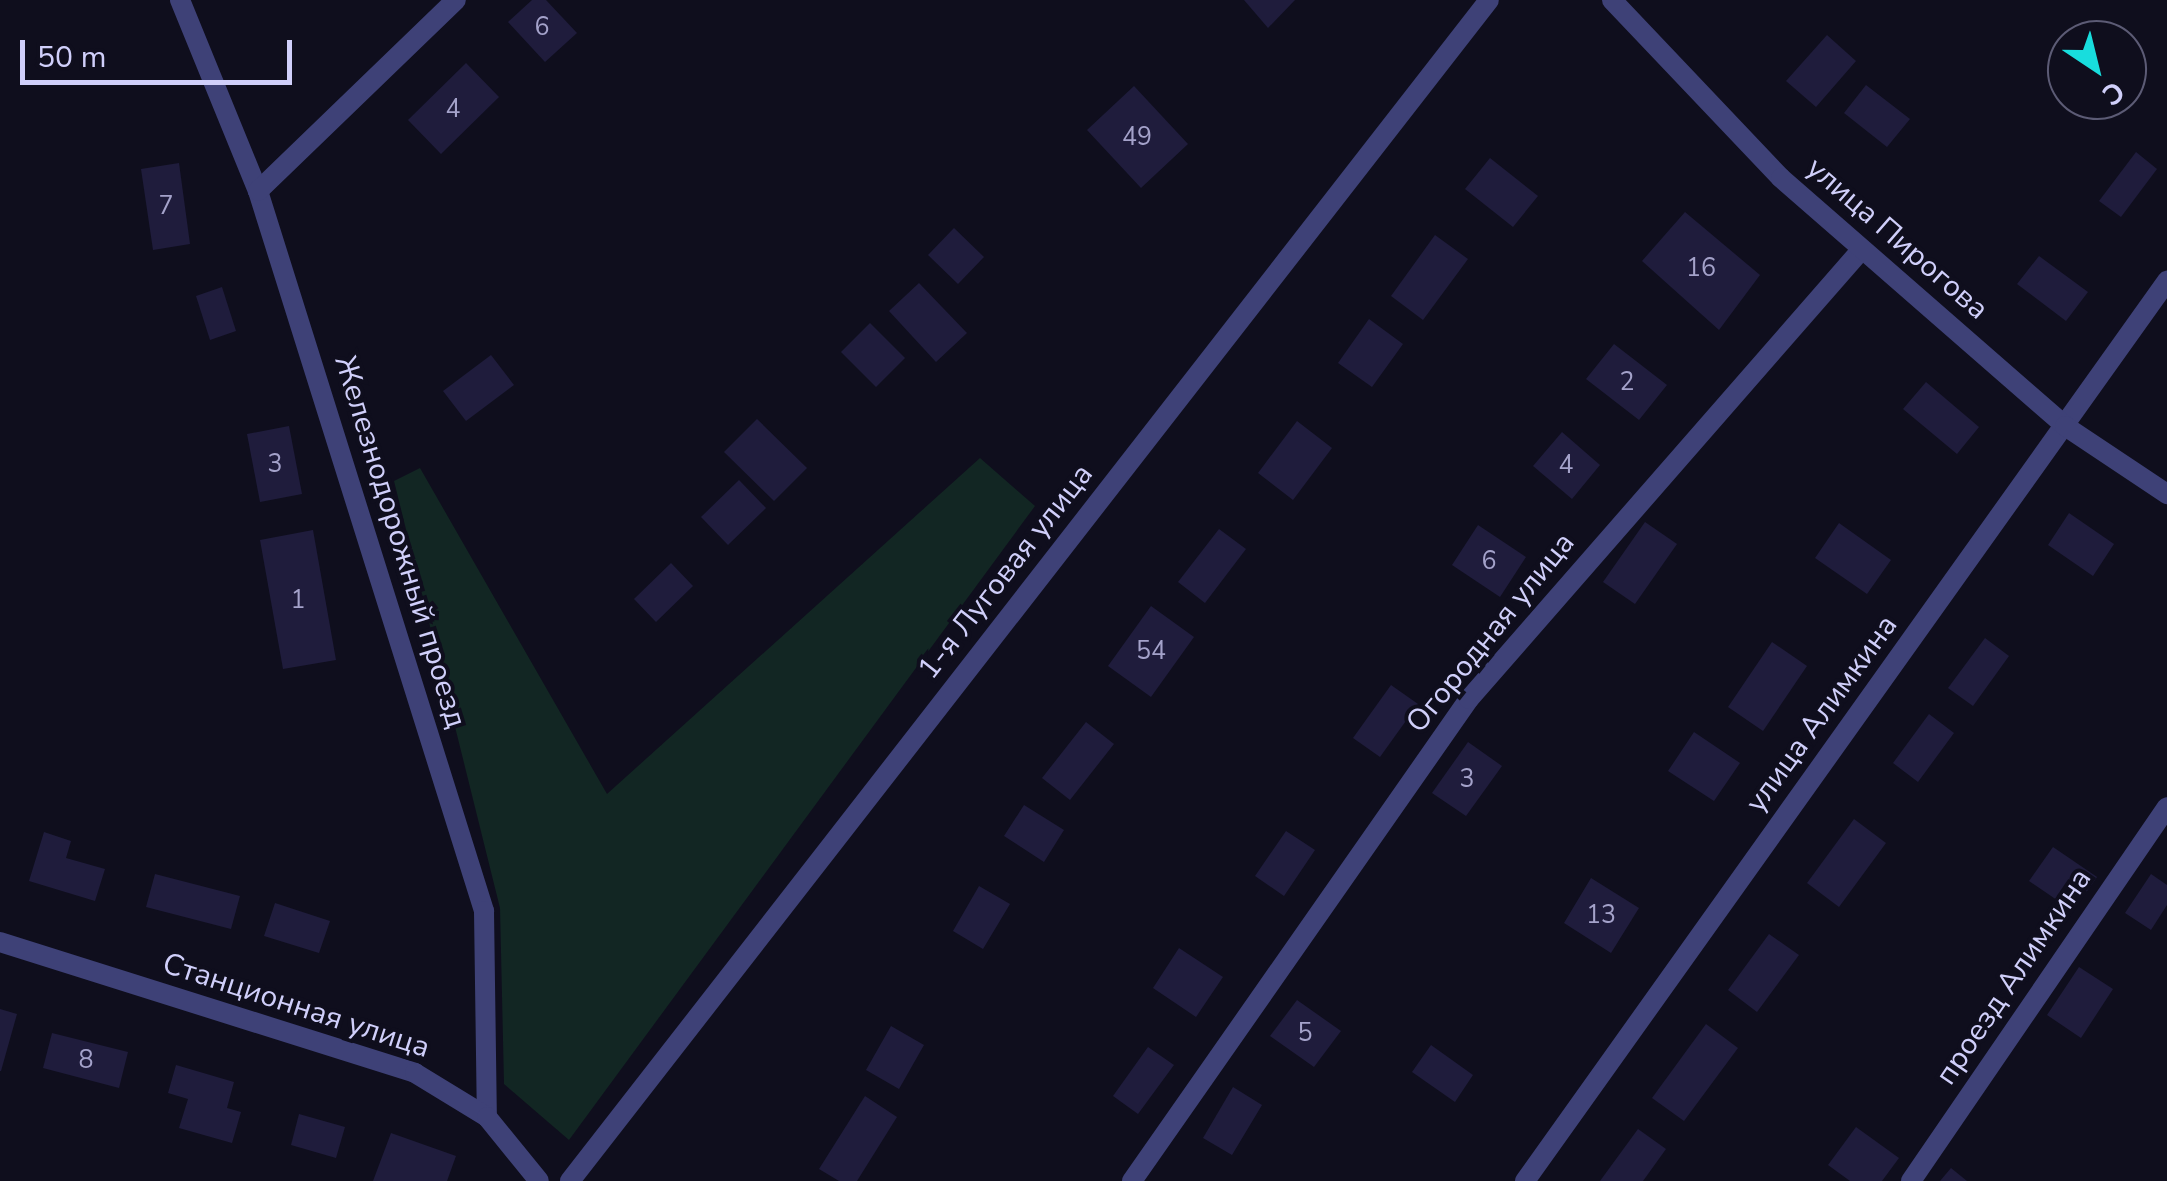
<!DOCTYPE html>
<html>
<head>
<meta charset="utf-8">
<style>
  body { margin:0 }
  #map { position:relative; width:2167px; height:1181px; overflow:hidden; background:#0f0e1d; font-family:"Nunito Sans",sans-serif }
  div>[style] { position:absolute }
  [style*='--x'] { left:calc(var(--x)*1px); top:calc(var(--y)*1px); width:calc(var(--w)*1px); rotate:calc(var(--a)*1deg) }
  .green>* { inset:0; background:#122623 }
  .building>* { inset:0; background:#1f1c3c }
  .minor>* { height:20px; margin:-10px; padding:0 10px; transform-origin:10px; border-radius:10px; background:#3e4177 }
  .tertiary>* { height:20px; margin:-10px; padding:0 10px; transform-origin:10px; border-radius:10px; background:#3e4177 }
  span { translate:-50% -50%; white-space:nowrap; text-align:center; line-height:1.15; -webkit-text-stroke:8px #0f0e1d; paint-order:stroke }
  .number-label { font-size:25px; color:#a4a2ca }
  .number-label span { -webkit-text-stroke-width:0 }
  .street-label { font-size:30px; color:#d0cffa }
  .north { position:absolute; left:2047px; top:20px; width:100px; height:100px; box-sizing:border-box; background:#0f0e1d; border:2px solid #5c5b75; border-radius:50%; rotate:145deg; font-size:28px; font-weight:700; line-height:40px; text-align:center; color:#d0cffa }
  .north::after { content:''; display:block; margin:auto; width:35px; height:45px; background:#18dddd; clip-path:polygon(50% 0,100% 100%,50% 72%,0 100%) }
  .scale { position:absolute; left:20px; top:40px; width:272px; height:45px; box-sizing:border-box; border:5px solid #d0cffa; border-top:0; padding-left:12px; font-size:30px; line-height:35px; white-space:nowrap; color:#d0cffa; -webkit-text-stroke:8px #0f0e1d; paint-order:stroke }
</style>
</head>
<body>
<div id="map">
  <div class="green">
    <div style="clip-path:polygon(980px 458px,1035px 506px,569px 1140px,504px 1084px,500px 908px,394px 481px,420px 468px,607px 794px)"></div>
  </div>
  <div class="building">
    <div style="clip-path:polygon(532px 0,546px 0,577px 33px,545px 62px,508px 22px)"></div>
    <div style="clip-path:polygon(1244px 0,1295px 0,1268px 28px)"></div>
    <div style="clip-path:polygon(1827px 35px,1856px 61px,1816px 107px,1786px 81px)"></div>
    <div style="clip-path:polygon(466px 63px,499px 97px,441px 154px,408px 120px)"></div>
    <div style="clip-path:polygon(1866px 85px,1910px 119px,1887px 147px,1844px 113px)"></div>
    <div style="clip-path:polygon(1134px 86px,1188px 144px,1141px 188px,1087px 130px)"></div>
    <div style="clip-path:polygon(2136px 152px,2157px 169px,2121px 217px,2099px 201px)"></div>
    <div style="clip-path:polygon(1490px 158px,1538px 196px,1513px 227px,1465px 189px)"></div>
    <div style="clip-path:polygon(179px 163px,190px 244px,153px 250px,141px 169px)"></div>
    <div style="clip-path:polygon(1685px 212px,1760px 275px,1719px 330px,1642px 261px)"></div>
    <div style="clip-path:polygon(954px 228px,984px 257px,958px 284px,928px 255px)"></div>
    <div style="clip-path:polygon(1435px 235px,1468px 259px,1423px 320px,1391px 296px)"></div>
    <div style="clip-path:polygon(2039px 256px,2088px 292px,2066px 321px,2017px 284px)"></div>
    <div style="clip-path:polygon(919px 283px,967px 333px,936px 362px,889px 311px)"></div>
    <div style="clip-path:polygon(222px 287px,236px 331px,210px 340px,196px 296px)"></div>
    <div style="clip-path:polygon(1369px 319px,1403px 344px,1372px 387px,1338px 363px)"></div>
    <div style="clip-path:polygon(870px 323px,905px 358px,876px 387px,841px 352px)"></div>
    <div style="clip-path:polygon(1614px 344px,1667px 385px,1639px 420px,1586px 379px)"></div>
    <div style="clip-path:polygon(491px 355px,514px 385px,466px 421px,443px 391px)"></div>
    <div style="clip-path:polygon(1926px 382px,1979px 427px,1957px 454px,1903px 409px)"></div>
    <div style="clip-path:polygon(757px 419px,807px 468px,774px 501px,724px 452px)"></div>
    <div style="clip-path:polygon(1297px 421px,1332px 448px,1293px 500px,1258px 473px)"></div>
    <div style="clip-path:polygon(289px 426px,302px 494px,260px 502px,247px 434px)"></div>
    <div style="clip-path:polygon(1562px 432px,1600px 465px,1572px 499px,1533px 466px)"></div>
    <div style="clip-path:polygon(739px 480px,766px 508px,728px 545px,701px 517px)"></div>
    <div style="clip-path:polygon(2069px 513px,2114px 544px,2093px 576px,2048px 545px)"></div>
    <div style="clip-path:polygon(1645px 522px,1677px 544px,1635px 604px,1603px 582px)"></div>
    <div style="clip-path:polygon(1839px 523px,1891px 560px,1867px 594px,1815px 558px)"></div>
    <div style="clip-path:polygon(1478px 525px,1526px 557px,1500px 597px,1452px 565px)"></div>
    <div style="clip-path:polygon(1219px 529px,1246px 549px,1205px 603px,1178px 582px)"></div>
    <div style="clip-path:polygon(313px 530px,336px 660px,283px 669px,260px 540px)"></div>
    <div style="clip-path:polygon(671px 563px,693px 586px,656px 622px,634px 599px)"></div>
    <div style="clip-path:polygon(1151px 606px,1194px 637px,1151px 697px,1108px 666px)"></div>
    <div style="clip-path:polygon(1985px 638px,2009px 656px,1973px 706px,1948px 688px)"></div>
    <div style="clip-path:polygon(1772px 642px,1807px 666px,1763px 731px,1728px 707px)"></div>
    <div style="clip-path:polygon(1391px 685px,1418px 704px,1380px 757px,1353px 738px)"></div>
    <div style="clip-path:polygon(1929px 714px,1954px 733px,1918px 782px,1893px 763px)"></div>
    <div style="clip-path:polygon(1086px 722px,1114px 744px,1070px 800px,1042px 778px)"></div>
    <div style="clip-path:polygon(1694px 732px,1740px 763px,1714px 801px,1668px 771px)"></div>
    <div style="clip-path:polygon(1468px 742px,1502px 766px,1466px 816px,1432px 793px)"></div>
    <div style="clip-path:polygon(1024px 805px,1064px 830px,1044px 862px,1004px 836px)"></div>
    <div style="clip-path:polygon(1854px 819px,1886px 843px,1839px 907px,1807px 883px)"></div>
    <div style="clip-path:polygon(1286px 831px,1315px 850px,1284px 896px,1255px 876px)"></div>
    <div style="clip-path:polygon(44px 832px,71px 841px,66px 858px,105px 869px,95px 901px,29px 881px)"></div>
    <div style="clip-path:polygon(2053px 847px,2097px 877px,2073px 911px,2029px 881px)"></div>
    <div style="clip-path:polygon(155px 874px,240px 896px,231px 929px,146px 907px)"></div>
    <div style="clip-path:polygon(2151px 874px,2167px 885px,2167px 905px,2151px 930px,2125px 913px)"></div>
    <div style="clip-path:polygon(1591px 878px,1639px 908px,1611px 953px,1564px 923px)"></div>
    <div style="clip-path:polygon(979px 886px,1010px 904px,983px 949px,953px 931px)"></div>
    <div style="clip-path:polygon(275px 903px,330px 921px,319px 953px,264px 936px)"></div>
    <div style="clip-path:polygon(1769px 934px,1799px 955px,1757px 1012px,1728px 990px)"></div>
    <div style="clip-path:polygon(1179px 948px,1223px 977px,1196px 1017px,1153px 988px)"></div>
    <div style="clip-path:polygon(2079px 967px,2113px 989px,2081px 1038px,2047px 1015px)"></div>
    <div style="clip-path:polygon(1297px 1000px,1341px 1031px,1314px 1067px,1270px 1036px)"></div>
    <div style="clip-path:polygon(0 1009px,17px 1014px,1px 1071px,0 1071px)"></div>
    <div style="clip-path:polygon(1706px 1024px,1738px 1048px,1684px 1121px,1652px 1098px)"></div>
    <div style="clip-path:polygon(891px 1026px,924px 1045px,899px 1089px,866px 1070px)"></div>
    <div style="clip-path:polygon(52px 1033px,128px 1052px,119px 1088px,43px 1068px)"></div>
    <div style="clip-path:polygon(1431px 1045px,1473px 1075px,1455px 1102px,1412px 1072px)"></div>
    <div style="clip-path:polygon(1148px 1047px,1174px 1065px,1138px 1114px,1113px 1096px)"></div>
    <div style="clip-path:polygon(176px 1065px,234px 1082px,227px 1108px,241px 1112px,232px 1143px,179px 1128px,188px 1099px,168px 1093px)"></div>
    <div style="clip-path:polygon(1233px 1087px,1262px 1105px,1232px 1155px,1203px 1138px)"></div>
    <div style="clip-path:polygon(865px 1096px,897px 1117px,857px 1181px,839px 1181px,819px 1169px)"></div>
    <div style="clip-path:polygon(299px 1114px,345px 1127px,336px 1158px,291px 1145px)"></div>
    <div style="clip-path:polygon(1856px 1127px,1899px 1158px,1882px 1181px,1850px 1181px,1828px 1165px)"></div>
    <div style="clip-path:polygon(1638px 1129px,1666px 1149px,1643px 1181px,1600px 1181px)"></div>
    <div style="clip-path:polygon(391px 1133px,456px 1156px,447px 1181px,373px 1181px)"></div>
    <div style="clip-path:polygon(1951px 1168px,1967px 1181px,1940px 1181px)"></div>
  </div>
  <div class="minor">
    <div style="--x:180;--y:0;--w:206;--a:67.8"></div>
    <div style="--x:258;--y:191;--w:755;--a:72.57"></div>
    <div style="--x:484;--y:911;--w:206;--a:89.2"></div>
    <div style="--x:258;--y:191;--w:275;--a:-44"></div>
    <div style="--x:0;--y:942;--w:435;--a:17.5"></div>
    <div style="--x:415;--y:1073;--w:84;--a:31.4"></div>
    <div style="--x:487;--y:1117;--w:82;--a:50.9"></div>
    <div style="--x:570;--y:1181;--w:1496;--a:-52.11"></div>
    <div style="--x:1132;--y:1181;--w:588;--a:-55.04"></div>
    <div style="--x:1469;--y:699;--w:597;--a:-48.87"></div>
    <div style="--x:1525;--y:1181;--w:1106;--a:-54.5"></div>
    <div style="--x:1911;--y:1181;--w:453;--a:-55.6"></div>
  </div>
  <div class="tertiary">
    <div style="--x:1612;--y:0;--w:245;--a:46.5"></div>
    <div style="--x:1781;--y:178;--w:377;--a:41.1"></div>
    <div style="--x:2065;--y:426;--w:123;--a:33.7"></div>
  </div>
  <div class="number-label">
    <span style="left:542px;top:27px">6</span>
    <span style="left:453px;top:109px">4</span>
    <span style="left:1137px;top:137px">49</span>
    <span style="left:166px;top:206px">7</span>
    <span style="left:1701px;top:268px">16</span>
    <span style="left:1627px;top:382px">2</span>
    <span style="left:275px;top:464px">3</span>
    <span style="left:1566px;top:465px">4</span>
    <span style="left:1489px;top:561px">6</span>
    <span style="left:298px;top:600px">1</span>
    <span style="left:1151px;top:651px">54</span>
    <span style="left:1467px;top:779px">3</span>
    <span style="left:1601px;top:915px">13</span>
    <span style="left:1305px;top:1033px">5</span>
    <span style="left:86px;top:1060px">8</span>
  </div>
  <div class="street-label">
    <span style="left:1897px;top:239px;rotate:41deg">улица Пирогова</span>
    <span style="left:400px;top:542px;rotate:73deg">Железнодорожный проезд</span>
    <span style="left:1006px;top:572px;rotate:-52deg">1-я Луговая улица</span>
    <span style="left:1491px;top:633px;rotate:-51deg">Огородная улица</span>
    <span style="left:1822px;top:714px;rotate:-54deg">улица Алимкина</span>
    <span style="left:2014px;top:977px;rotate:-56deg">проезд Алимкина</span>
    <span style="left:296px;top:1006px;rotate:18deg">Станционная улица</span>
  </div>
  <div class="north">С</div>
  <div class="scale">50 m</div>
</div>
</body>
</html>
